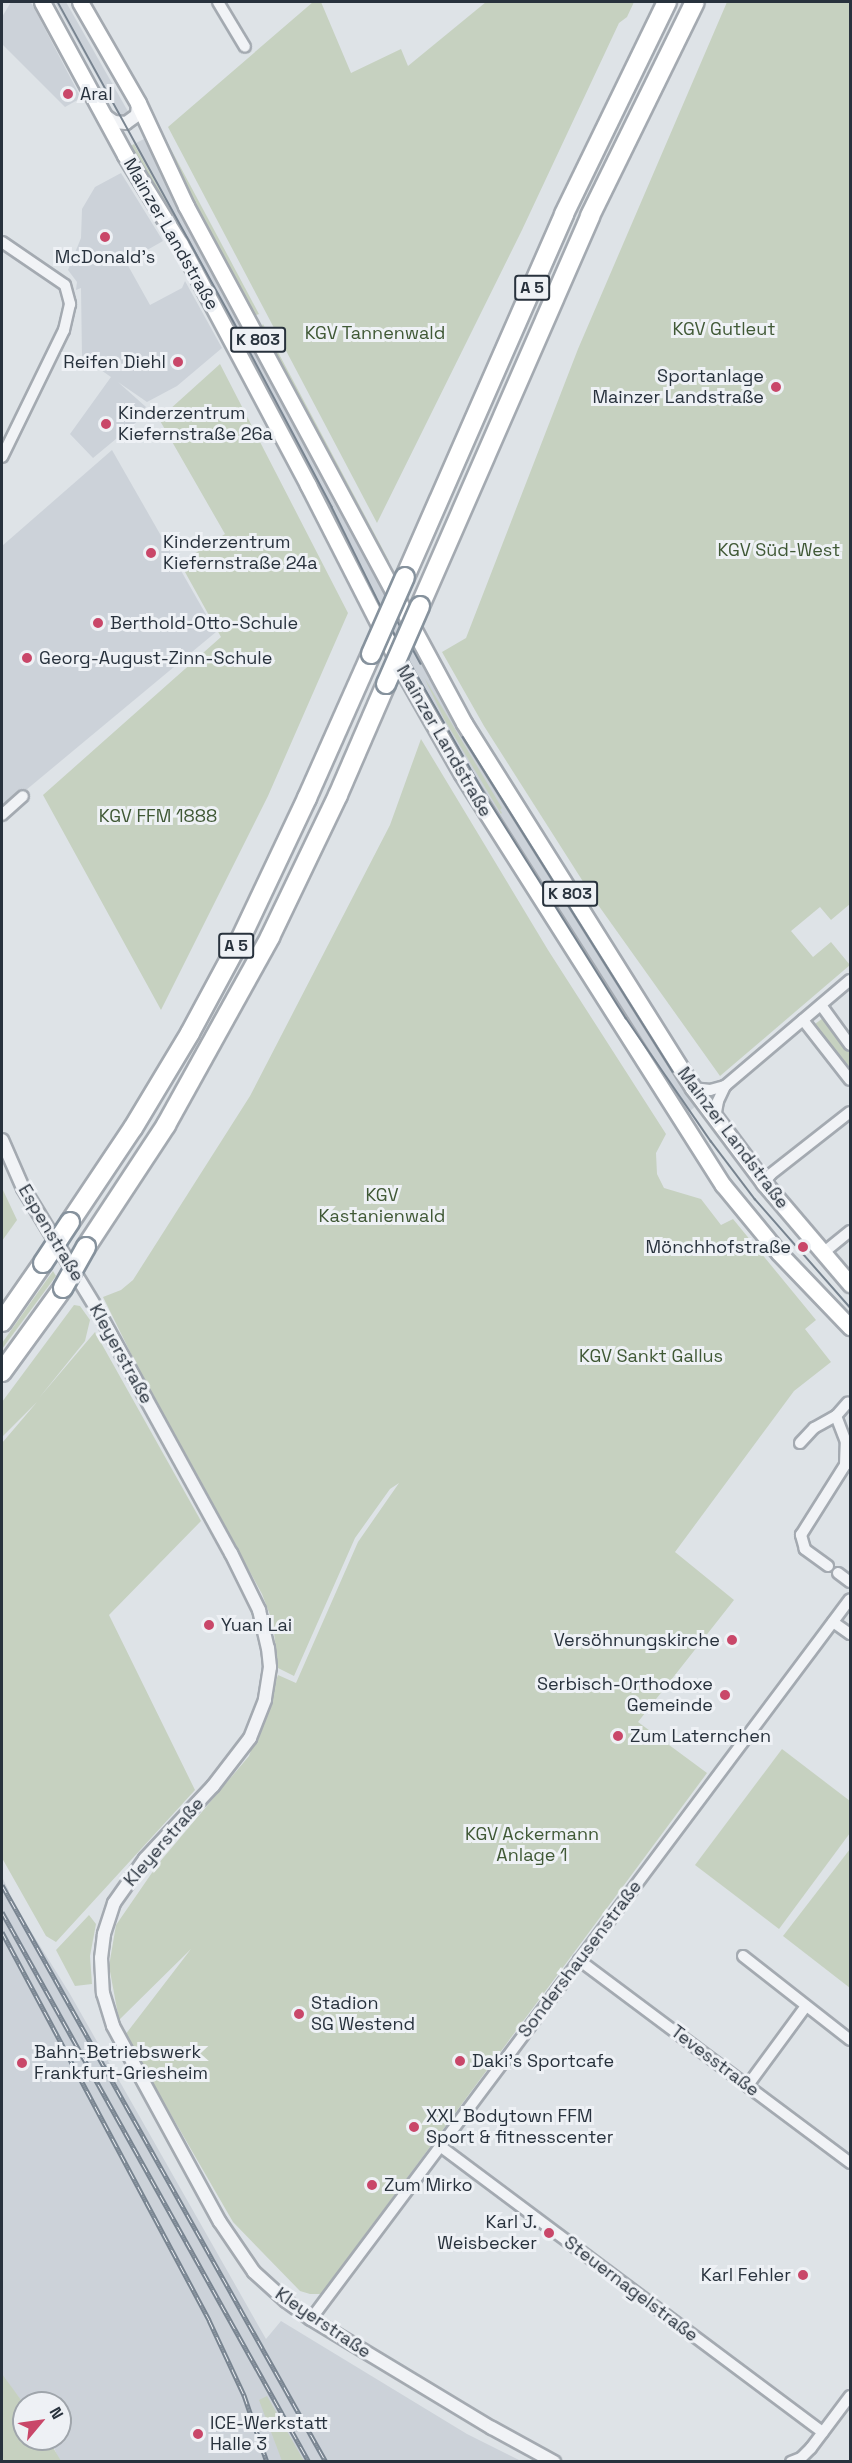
<!DOCTYPE html>
<html>
<head>
<meta charset="utf-8">
<style>
  body { margin:0 }
  #map { position:relative; width:852px; height:2463px; overflow:hidden; background:#dee3e7; font-family:"Space Grotesk",sans-serif }
  div>[style] { position:absolute }
  [style*='--x'] { left:calc(var(--x)*1px); top:calc(var(--y)*1px); width:calc(var(--w)*1px); rotate:calc(var(--a)*1deg) }
  .built>* { inset:0; background:#ccd2d9 }
  .green>* { inset:0; background:#c6d1c0 }
  .roads { filter:drop-shadow(2px 0 #a4aab1) drop-shadow(-2px 0 #a4aab1) drop-shadow(0 2px #a4aab1) drop-shadow(0 -2px #a4aab1) }
  .minor>* { height:10px; margin:-5px; padding:0 5px; transform-origin:5px; border-radius:5px; background:#f1f3f6 }
  .tertiary>* { height:12px; margin:-6px; padding:0 6px; transform-origin:6px; border-radius:6px; background:#f1f3f6 }
  .primary>* { height:15px; margin:-7.5px; padding:0 7.5px; transform-origin:7.5px; border-radius:7.5px; background:#fff }
  .motorway>* { height:18px; margin:-9px; padding:0 9px; transform-origin:9px; border-radius:9px; background:#fff }
  .tram>* { height:1.5px; margin:-0.75px; padding:0 0.75px; transform-origin:0.75px; border-radius:0.75px; background:#788490 }
  .rail>* { height:5px; margin-top:-2.5px; transform-origin:0; background:repeating-linear-gradient(90deg,#eef1f5 0 9px,#788490 0 18px); box-sizing:border-box; border-block:2px solid #788490 }
  .bridges { filter:drop-shadow(2px 0 #86929d) drop-shadow(-2px 0 #86929d) drop-shadow(0 2px #86929d) drop-shadow(0 -2px #86929d) }
  .motorway-bridge>* { height:18px; margin:-9px; padding:0 9px; transform-origin:9px; border-radius:9px; background:#fff }
  .dots>* { width:16px; height:16px; translate:-50% -50%; box-sizing:border-box; border:3px solid #eef1f5; border-radius:50% }
  span { translate:-50% -50%; white-space:nowrap; text-align:center; line-height:1.15; -webkit-text-stroke:6px #eef1f5; paint-order:stroke }
  .shield-label span { padding:2px 4px; background:#eef1f5; border:2px solid; border-radius:4px; -webkit-text-stroke-width:0 }
  .shield-label { font-size:16px; color:#28323d; font-weight:700 }
  .poi-label { font-size:18px; color:#28323d }
  .left { translate:0 -50%; text-align:left }
  .right { translate:-100% -50%; text-align:right }
  .street-label { font-size:18px; color:#28323d }
  .park-label { font-size:18px; color:#405936 }
  .frame { position:absolute; inset:0; border:3px solid #28323d; pointer-events:none }
  .north { position:absolute; left:12px; top:2391px; width:60px; height:60px; box-sizing:border-box; background:#eef1f5; border:2px solid #9fa5ab; border-radius:50%; rotate:61deg; font-size:16px; font-weight:700; line-height:24px; text-align:center; color:#28323d }
  .north::after { content:''; display:block; margin:auto; width:21px; height:27px; background:#c94769; clip-path:polygon(50% 0,100% 100%,50% 72%,0 100%) }
</style>
</head>
<body>
<div id="map">
  <div class="built">
    <div style="clip-path:polygon(11px 2px,29px 2px,32px 4px,81px 98px,65px 107px,2px 44px,2px 17px)"></div>
    <div style="clip-path:polygon(55px 2px,66px 2px,130px 115px,121px 119px)"></div>
    <div style="clip-path:polygon(144px 139px,378px 579px,697px 1105px,684px 1116px,485px 797px,437px 715px,435px 716px,200px 265px,134px 144px)"></div>
    <div style="clip-path:polygon(121px 173px,163px 241px,126px 262px,150px 305px,182px 288px,185px 281px,222px 348px,177px 386px,147px 402px,118px 382px,146px 407px,143px 410px,146px 414px,93px 458px,70px 434px,111px 377px,82px 357px,81px 288px,76px 290px,77px 282px,68px 270px,81px 238px,82px 209px,95px 187px)"></div>
    <div style="clip-path:polygon(112px 450px,216px 632px,2px 810px,2px 546px)"></div>
    <div style="clip-path:polygon(2px 1877px,9px 1891px,7px 1893px,70px 1994px,266px 2339px,281px 2321px,467px 2434px,521px 2461px,59px 2461px,51px 2439px,60px 2439px,60px 2403px,24px 2404px,2px 2376px)"></div>
  </div>
  <div class="green">
    <div style="clip-path:polygon(313px 2px,321px 2px,351px 73px,401px 49px,408px 66px,486px 2px,634px 2px,627px 17px,619px 23px,522px 230px,377px 523px,168px 127px)"></div>
    <div style="clip-path:polygon(727px 2px,850px 2px,850px 904px,831px 920px,820px 907px,791px 931px,813px 957px,831px 942px,850px 965px,720px 1076px,596px 902px,484px 726px,442px 652px,466px 638px,578px 349px)"></div>
    <div style="clip-path:polygon(158px 125px,259px 314px,253px 316px,249px 311px,155px 127px)"></div>
    <div style="clip-path:polygon(127px 139px,131px 146px,134px 144px,179px 225px,177px 226px,124px 141px)"></div>
    <div style="clip-path:polygon(263px 324px,389px 561px,385px 569px,260px 329px)"></div>
    <div style="clip-path:polygon(220px 364px,348px 613px,268px 796px,161px 1010px,43px 795px,221px 637px,180px 563px,225px 534px,159px 419px)"></div>
    <div style="clip-path:polygon(424px 677px,502px 808px,500px 810px,502px 813px,501px 814px,444px 719px)"></div>
    <div style="clip-path:polygon(421px 739px,548px 950px,666px 1134px,656px 1153px,657px 1174px,664px 1188px,701px 1199px,721px 1225px,733px 1219px,816px 1320px,805px 1329px,831px 1362px,794px 1391px,675px 1552px,734px 1600px,638px 1722px,707px 1773px,321px 2294px,310px 2294px,300px 2291px,233px 2222px,125px 2035px,191px 1949px,119px 2020px,109px 1966px,116px 1925px,158px 1864px,249px 1756px,278px 1675px,296px 1683px,358px 1542px,399px 1483px,390px 1489px,355px 1538px,294px 1676px,278px 1668px,273px 1623px,262px 1594px,139px 1370px,103px 1297px,121px 1290px,133px 1280px,250px 1096px,390px 825px)"></div>
    <div style="clip-path:polygon(823px 1018px,828px 1019px,850px 1049px,850px 1076px,815px 1029px,815px 1024px)"></div>
    <div style="clip-path:polygon(2px 1188px,17px 1220px,2px 1241px)"></div>
    <div style="clip-path:polygon(53px 1271px,56px 1276px,2px 1349px,2px 1343px)"></div>
    <div style="clip-path:polygon(74px 1305px,80px 1306px,90px 1320px,85px 1341px,39px 1398px,95px 1332px,201px 1521px,109px 1615px,195px 1790px,56px 1942px,46px 1936px,2px 1858px,2px 1443px,37px 1402px,2px 1437px,2px 1402px)"></div>
    <div style="clip-path:polygon(782px 1749px,850px 1801px,850px 1833px,779px 1929px,695px 1865px)"></div>
    <div style="clip-path:polygon(850px 1849px,850px 1988px,783px 1936px)"></div>
    <div style="clip-path:polygon(89px 1915px,96px 1924px,90px 1956px,92px 1984px,75px 1986px,56px 1950px)"></div>
    <div style="clip-path:polygon(2px 2374px,24px 2404px,24px 2439px,48px 2439px,61px 2461px,2px 2461px)"></div>
    <div style="clip-path:polygon(267px 2396px,304px 2461px,282px 2461px,259px 2400px)"></div>
  </div>
  <div class="roads">
    <div class="minor">
      <div style="--x:218;--y:2;--w:52;--a:59"></div>
      <div style="--x:2;--y:242;--w:76;--a:34.3"></div>
      <div style="--x:65;--y:285;--w:20;--a:75"></div>
      <div style="--x:70;--y:304;--w:27;--a:103"></div>
      <div style="--x:64;--y:330;--w:141;--a:116"></div>
      <div style="--x:2;--y:815;--w:28;--a:-42"></div>
      <div style="--x:821;--y:1005;--w:49;--a:54.1"></div>
      <div style="--x:803;--y:1020;--w:76;--a:51.9"></div>
      <div style="--x:693;--y:1088;--w:17;--a:7"></div>
      <div style="--x:710;--y:1090;--w:16;--a:-15"></div>
      <div style="--x:715;--y:1118;--w:17;--a:-80"></div>
      <div style="--x:718;--y:1101;--w:17;--a:-65"></div>
      <div style="--x:725;--y:1086;--w:164;--a:-40.3"></div>
      <div style="--x:764;--y:1183;--w:11;--a:-52"></div>
      <div style="--x:771;--y:1174;--w:100;--a:-38.1"></div>
      <div style="--x:823;--y:1253;--w:35;--a:-39"></div>
      <div style="--x:800;--y:1443;--w:21;--a:-47"></div>
      <div style="--x:814;--y:1428;--w:25;--a:-29"></div>
      <div style="--x:836;--y:1416;--w:18;--a:-49"></div>
      <div style="--x:828;--y:1566;--w:29;--a:-144"></div>
      <div style="--x:805;--y:1549;--w:15;--a:-106"></div>
      <div style="--x:801;--y:1535;--w:83;--a:-57.8"></div>
      <div style="--x:845;--y:1465;--w:23;--a:-88"></div>
      <div style="--x:846;--y:1442;--w:28;--a:-111"></div>
      <div style="--x:838;--y:1573;--w:15;--a:37"></div>
      <div style="--x:833;--y:1622;--w:21;--a:35"></div>
      <div style="--x:743;--y:1956;--w:136;--a:38.1"></div>
      <div style="--x:579;--y:1960;--w:339;--a:36.8"></div>
      <div style="--x:748;--y:2085;--w:98;--a:-53.7"></div>
      <div style="--x:440;--y:2146;--w:478;--a:36.8"></div>
      <div style="--x:311;--y:2319;--w:899;--a:-53.18"></div>
      <div style="--x:791;--y:2462;--w:11;--a:-22"></div>
      <div style="--x:801;--y:2458;--w:14;--a:-45"></div>
      <div style="--x:811;--y:2448;--w:65;--a:-53.1"></div>
    </div>
    <div class="tertiary">
      <div style="--x:103;--y:114;--w:14;--a:36"></div>
      <div style="--x:114;--y:122;--w:12;--a:5"></div>
      <div style="--x:126;--y:123;--w:14;--a:-36"></div>
      <div style="--x:137;--y:115;--w:12;--a:-85"></div>
      <div style="--x:2;--y:1140;--w:52;--a:66.4"></div>
      <div style="--x:23;--y:1188;--w:138;--a:58.6"></div>
      <div style="--x:95;--y:1306;--w:282;--a:61.2"></div>
      <div style="--x:231;--y:1553;--w:64;--a:63.8"></div>
      <div style="--x:259;--y:1610;--w:39;--a:77"></div>
      <div style="--x:268;--y:1648;--w:19;--a:84"></div>
      <div style="--x:270;--y:1667;--w:33;--a:99"></div>
      <div style="--x:265;--y:1700;--w:41;--a:111.5"></div>
      <div style="--x:250;--y:1738;--w:61;--a:127.6"></div>
      <div style="--x:213;--y:1786;--w:100;--a:133"></div>
      <div style="--x:145;--y:1859;--w:54;--a:125.2"></div>
      <div style="--x:114;--y:1903;--w:33;--a:108"></div>
      <div style="--x:104;--y:1934;--w:24;--a:97"></div>
      <div style="--x:101;--y:1958;--w:35;--a:87"></div>
      <div style="--x:103;--y:1993;--w:34;--a:73"></div>
      <div style="--x:113;--y:2026;--w:223;--a:61.4"></div>
      <div style="--x:220;--y:2222;--w:60;--a:55.8"></div>
      <div style="--x:254;--y:2272;--w:43;--a:42.2"></div>
      <div style="--x:286;--y:2301;--w:31;--a:36"></div>
      <div style="--x:311;--y:2319;--w:211;--a:31.1"></div>
      <div style="--x:492;--y:2428;--w:71;--a:28.7"></div>
    </div>
    <div class="primary">
      <div style="--x:42;--y:2;--w:174;--a:61.5"></div>
      <div style="--x:125;--y:155;--w:105;--a:58.3"></div>
      <div style="--x:180;--y:244;--w:273;--a:62"></div>
      <div style="--x:308;--y:485;--w:194;--a:63"></div>
      <div style="--x:396;--y:658;--w:133;--a:60.4"></div>
      <div style="--x:462;--y:774;--w:487;--a:57.6"></div>
      <div style="--x:723;--y:1185;--w:88;--a:50.5"></div>
      <div style="--x:779;--y:1253;--w:103;--a:46.2"></div>
      <div style="--x:80;--y:2;--w:116;--a:60.1"></div>
      <div style="--x:138;--y:103;--w:114;--a:65"></div>
      <div style="--x:186;--y:206;--w:587;--a:61.73"></div>
      <div style="--x:464;--y:723;--w:431;--a:57.9"></div>
      <div style="--x:693;--y:1088;--w:119;--a:53.2"></div>
      <div style="--x:764;--y:1183;--w:133;--a:49.6"></div>
    </div>
    <div class="motorway">
      <div style="--x:405;--y:577;--w:396;--a:-66.3"></div>
      <div style="--x:564;--y:214;--w:236;--a:-64.1"></div>
      <div style="--x:420;--y:606;--w:425;--a:-66.4"></div>
      <div style="--x:590;--y:216;--w:238;--a:-63.9"></div>
      <div style="--x:70;--y:1222;--w:113;--a:-56.2"></div>
      <div style="--x:133;--y:1128;--w:111;--a:-59"></div>
      <div style="--x:190;--y:1033;--w:103;--a:-61.7"></div>
      <div style="--x:239;--y:942;--w:159;--a:-64.7"></div>
      <div style="--x:307;--y:798;--w:158;--a:-66"></div>
      <div style="--x:86;--y:1247;--w:146;--a:-56.7"></div>
      <div style="--x:166;--y:1125;--w:215;--a:-61"></div>
      <div style="--x:270;--y:937;--w:157;--a:-64.4"></div>
      <div style="--x:338;--y:795;--w:121;--a:-66.6"></div>
      <div style="--x:2;--y:1322;--w:72;--a:-55.2"></div>
      <div style="--x:2;--y:1372;--w:104;--a:-54"></div>
    </div>
  </div>
  <div class="tram">
    <div style="--x:58;--y:2;--w:376;--a:61.2"></div>
    <div style="--x:239;--y:331;--w:199;--a:62.1"></div>
    <div style="--x:332;--y:507;--w:152;--a:63.8"></div>
    <div style="--x:399;--y:643;--w:180;--a:60.3"></div>
    <div style="--x:488;--y:799;--w:259;--a:57.8"></div>
    <div style="--x:626;--y:1018;--w:150;--a:55.4"></div>
    <div style="--x:711;--y:1141;--w:73;--a:52.8"></div>
    <div style="--x:755;--y:1199;--w:144;--a:48.7"></div>
    <div style="--x:392;--y:611;--w:60;--a:61.3"></div>
    <div style="--x:463;--y:737;--w:395;--a:57.9"></div>
  </div>
  <div class="rail">
    <div style="--x:2;--y:1885;--w:662;--a:60.68"></div>
    <div style="--x:2;--y:1912;--w:630;--a:60.83"></div>
    <div style="--x:2;--y:1932;--w:440;--a:61.9"></div>
    <div style="--x:209;--y:2320;--w:83;--a:65"></div>
    <div style="--x:244;--y:2395;--w:71;--a:71.1"></div>
  </div>
  <div class="bridges">
    <div class="motorway-bridge">
      <div style="--x:371;--y:654;--w:84;--a:-66.2"></div>
      <div style="--x:386;--y:684;--w:85;--a:-66.4"></div>
      <div style="--x:43;--y:1263;--w:49;--a:-56.6"></div>
      <div style="--x:63;--y:1288;--w:47;--a:-60.7"></div>
    </div>
  </div>
  <div class="dots">
    <div style="left:68px;top:94px;background:#c94769"></div>
    <div style="left:105px;top:237px;background:#c94769"></div>
    <div style="left:178px;top:362px;background:#c94769"></div>
    <div style="left:776px;top:387px;background:#c94769"></div>
    <div style="left:106px;top:424px;background:#c94769"></div>
    <div style="left:151px;top:553px;background:#c94769"></div>
    <div style="left:98px;top:623px;background:#c94769"></div>
    <div style="left:27px;top:658px;background:#c94769"></div>
    <div style="left:803px;top:1247px;background:#c94769"></div>
    <div style="left:209px;top:1625px;background:#c94769"></div>
    <div style="left:732px;top:1640px;background:#c94769"></div>
    <div style="left:725px;top:1695px;background:#c94769"></div>
    <div style="left:618px;top:1736px;background:#c94769"></div>
    <div style="left:299px;top:2014px;background:#c94769"></div>
    <div style="left:460px;top:2061px;background:#c94769"></div>
    <div style="left:22px;top:2063px;background:#c94769"></div>
    <div style="left:414px;top:2127px;background:#c94769"></div>
    <div style="left:372px;top:2185px;background:#c94769"></div>
    <div style="left:549px;top:2233px;background:#c94769"></div>
    <div style="left:803px;top:2275px;background:#c94769"></div>
    <div style="left:198px;top:2434px;background:#c94769"></div>
  </div>
  <div class="shield-label">
    <span style="left:532px;top:288px">A 5</span>
    <span style="left:258px;top:340px">K 803</span>
    <span style="left:570px;top:894px">K 803</span>
    <span style="left:236px;top:946px">A 5</span>
  </div>
  <div class="poi-label">
    <span class="left" style="left:80px;top:94px">Aral</span>
    <span style="left:105px;top:257px">McDonald's</span>
    <span class="right" style="left:166px;top:362px">Reifen Diehl</span>
    <span class="right" style="left:764px;top:387px">Sportanlage<br>Mainzer Landstraße</span>
    <span class="left" style="left:118px;top:424px">Kinderzentrum<br>Kiefernstraße 26a</span>
    <span class="left" style="left:163px;top:553px">Kinderzentrum<br>Kiefernstraße 24a</span>
    <span class="left" style="left:110px;top:623px">Berthold-Otto-Schule</span>
    <span class="left" style="left:39px;top:658px">Georg-August-Zinn-Schule</span>
    <span class="right" style="left:791px;top:1247px">Mönchhofstraße</span>
    <span class="left" style="left:221px;top:1625px">Yuan Lai</span>
    <span class="right" style="left:720px;top:1640px">Versöhnungskirche</span>
    <span class="right" style="left:713px;top:1695px">Serbisch-Orthodoxe<br>Gemeinde</span>
    <span class="left" style="left:630px;top:1736px">Zum Laternchen</span>
    <span class="left" style="left:311px;top:2014px">Stadion<br>SG Westend</span>
    <span class="left" style="left:34px;top:2063px">Bahn-Betriebswerk<br>Frankfurt-Griesheim</span>
    <span class="left" style="left:472px;top:2061px">Daki's Sportcafe</span>
    <span class="left" style="left:426px;top:2127px">XXL Bodytown FFM<br>Sport &amp; fitnesscenter</span>
    <span class="left" style="left:384px;top:2185px">Zum Mirko</span>
    <span class="right" style="left:537px;top:2233px">Karl J.<br>Weisbecker</span>
    <span class="right" style="left:791px;top:2275px">Karl Fehler</span>
    <span class="left" style="left:210px;top:2434px">ICE-Werkstatt<br>Halle 3</span>
  </div>
  <div class="street-label">
    <span style="left:171px;top:234px;rotate:60deg">Mainzer Landstraße</span>
    <span style="left:444px;top:741px;rotate:60deg">Mainzer Landstraße</span>
    <span style="left:733px;top:1138px;rotate:53deg">Mainzer Landstraße</span>
    <span style="left:51px;top:1233px;rotate:59deg">Espenstraße</span>
    <span style="left:121px;top:1354px;rotate:61deg">Kleyerstraße</span>
    <span style="left:164px;top:1842px;rotate:-49deg">Kleyerstraße</span>
    <span style="left:580px;top:1959px;rotate:-53deg">Sondershausenstraße</span>
    <span style="left:715px;top:2061px;rotate:37deg">Tevesstraße</span>
    <span style="left:631px;top:2289px;rotate:37deg">Steuernagelstraße</span>
    <span style="left:323px;top:2323px;rotate:34deg">Kleyerstraße</span>
  </div>
  <div class="park-label">
    <span style="left:724px;top:329px">KGV Gutleut</span>
    <span style="left:375px;top:333px">KGV Tannenwald</span>
    <span style="left:779px;top:550px">KGV Süd-West</span>
    <span style="left:158px;top:816px">KGV FFM 1888</span>
    <span style="left:382px;top:1206px">KGV<br>Kastanienwald</span>
    <span style="left:651px;top:1356px">KGV Sankt Gallus</span>
    <span style="left:532px;top:1845px">KGV Ackermann<br>Anlage 1</span>
  </div>
  <div class="frame"></div>
  <div class="north">N</div>
</div>
</body>
</html>
